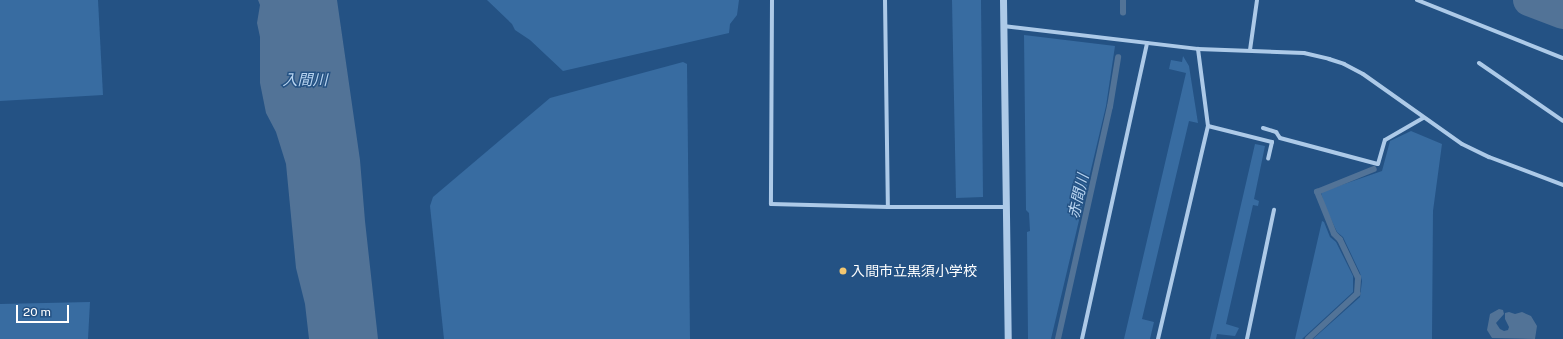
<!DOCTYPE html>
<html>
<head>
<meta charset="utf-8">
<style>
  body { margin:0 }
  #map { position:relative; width:1563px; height:339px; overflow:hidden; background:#245284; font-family:"Public Sans","Noto Sans JP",sans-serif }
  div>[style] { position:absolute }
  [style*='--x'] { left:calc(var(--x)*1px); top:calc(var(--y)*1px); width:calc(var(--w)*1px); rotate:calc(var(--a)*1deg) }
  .green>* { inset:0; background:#386ca1 }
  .water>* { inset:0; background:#527397 }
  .stream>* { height:5.5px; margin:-2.75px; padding:0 2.75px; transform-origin:2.75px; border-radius:2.75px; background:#527397 }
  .river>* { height:32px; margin:-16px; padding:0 16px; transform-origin:16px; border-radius:16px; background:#527397 }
  .minor>* { height:4px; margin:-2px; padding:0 2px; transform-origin:2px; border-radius:2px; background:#adcae8 }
  .tertiary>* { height:7px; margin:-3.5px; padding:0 3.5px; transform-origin:3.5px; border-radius:3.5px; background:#adcae8 }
  .dots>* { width:11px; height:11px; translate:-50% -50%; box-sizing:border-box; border:2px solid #245284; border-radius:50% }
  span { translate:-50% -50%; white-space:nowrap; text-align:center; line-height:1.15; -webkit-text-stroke:3px #245284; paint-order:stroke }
  .poi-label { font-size:14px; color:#fff }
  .left { translate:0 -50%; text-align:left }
  .water-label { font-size:15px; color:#b8d4f0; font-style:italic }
  .scale { position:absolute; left:16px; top:305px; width:53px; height:18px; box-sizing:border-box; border:2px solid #fff; border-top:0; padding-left:5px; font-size:12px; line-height:14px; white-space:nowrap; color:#fff; -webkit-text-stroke:3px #245284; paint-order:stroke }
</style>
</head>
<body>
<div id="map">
  <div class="green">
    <div style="clip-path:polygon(0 0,98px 0,103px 95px,0 101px)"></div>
    <div style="clip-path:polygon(487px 0,739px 0,737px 15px,730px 24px,729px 33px,563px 71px,530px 40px,515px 30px,512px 24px)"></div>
    <div style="clip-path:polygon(952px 0,981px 0,983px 197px,956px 198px)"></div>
    <div style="clip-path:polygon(1024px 35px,1115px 46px,1106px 106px,1051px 339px,1028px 339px,1027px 232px,1030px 231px,1029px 213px,1026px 210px)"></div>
    <div style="clip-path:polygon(1183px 56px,1189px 66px,1198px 123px,1189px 121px,1142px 319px,1154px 322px,1150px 339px,1124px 339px,1186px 73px,1169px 69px,1171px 60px,1182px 62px)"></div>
    <div style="clip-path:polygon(683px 62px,687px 64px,690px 339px,444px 339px,430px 206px,433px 197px,550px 98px)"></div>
    <div style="clip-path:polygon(1411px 131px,1442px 144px,1433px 211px,1432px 339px,1313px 339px,1360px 297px,1362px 281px,1360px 273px,1343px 237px,1337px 232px,1324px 204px,1321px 192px,1382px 171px,1390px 141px)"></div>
    <div style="clip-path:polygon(1255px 144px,1265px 146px,1254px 199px,1259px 201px,1258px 206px,1253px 205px,1226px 324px,1239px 328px,1235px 336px,1217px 334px,1216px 339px,1210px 339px)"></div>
    <div style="clip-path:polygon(1322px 221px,1324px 222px,1330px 237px,1336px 242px,1353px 276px,1353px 292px,1302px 339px,1295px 339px)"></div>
    <div style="clip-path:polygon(90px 302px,88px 339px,0 339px,0 304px)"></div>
  </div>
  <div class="water">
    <div style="clip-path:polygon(258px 0,337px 0,360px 160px,365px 221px,378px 339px,309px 339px,305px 304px,296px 268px,286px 164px,276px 132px,266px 113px,260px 83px,260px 37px,257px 23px,260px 5px)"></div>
    <div style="clip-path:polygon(1499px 309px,1503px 310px,1504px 314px,1496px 323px,1500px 329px,1504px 331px,1508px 330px,1509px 327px,1505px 319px,1505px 313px,1509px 312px,1515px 314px,1522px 312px,1531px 316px,1537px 326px,1535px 339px,1492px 338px,1487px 330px,1490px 314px)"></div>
  </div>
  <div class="stream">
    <div style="--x:1123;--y:13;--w:13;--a:-90"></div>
    <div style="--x:1058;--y:339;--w:238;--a:-77.4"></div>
    <div style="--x:1110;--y:107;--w:50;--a:-80.7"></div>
    <div style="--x:1308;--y:339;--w:67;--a:-42.6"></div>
    <div style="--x:1357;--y:294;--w:16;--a:-86"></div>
    <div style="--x:1358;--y:278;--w:42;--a:-115.3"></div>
    <div style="--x:1340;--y:240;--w:8;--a:-135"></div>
    <div style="--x:1334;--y:234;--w:45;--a:-112"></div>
    <div style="--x:1317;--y:192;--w:61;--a:-22"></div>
  </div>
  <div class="river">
    <div style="--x:1529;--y:0;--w:36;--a:21"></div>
  </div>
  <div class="minor">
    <div style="--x:772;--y:0;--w:204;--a:90.3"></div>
    <div style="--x:771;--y:204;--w:117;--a:1.5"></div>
    <div style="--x:888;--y:207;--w:119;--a:0"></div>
    <div style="--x:885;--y:0;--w:207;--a:89.2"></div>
    <div style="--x:1417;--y:0;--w:157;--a:21.7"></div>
    <div style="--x:1003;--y:26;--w:196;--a:6.7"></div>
    <div style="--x:1198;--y:49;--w:106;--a:2.2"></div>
    <div style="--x:1304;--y:53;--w:26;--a:13"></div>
    <div style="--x:1329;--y:59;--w:16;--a:18"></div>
    <div style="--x:1344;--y:64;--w:21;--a:28"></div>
    <div style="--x:1363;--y:74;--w:121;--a:35.3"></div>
    <div style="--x:1462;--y:144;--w:30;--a:26"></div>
    <div style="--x:1489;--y:157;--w:79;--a:20.7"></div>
    <div style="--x:1250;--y:50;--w:50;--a:-82"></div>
    <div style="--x:1479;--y:63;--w:102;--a:34.6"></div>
    <div style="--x:1208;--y:126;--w:66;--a:14"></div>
    <div style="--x:1272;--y:142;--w:17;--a:103"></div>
    <div style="--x:1263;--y:128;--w:14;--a:17"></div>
    <div style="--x:1276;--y:132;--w:7;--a:56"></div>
    <div style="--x:1280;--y:138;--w:101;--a:14.9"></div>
    <div style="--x:1378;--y:164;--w:25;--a:-74"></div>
    <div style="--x:1385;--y:140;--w:44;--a:-30.1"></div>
    <div style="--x:1082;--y:339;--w:303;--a:-77.6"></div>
    <div style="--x:1158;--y:339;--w:219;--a:-76.8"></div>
    <div style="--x:1208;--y:126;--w:78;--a:-97.4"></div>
    <div style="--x:1247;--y:339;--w:132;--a:-78.2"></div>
  </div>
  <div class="tertiary">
    <div style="--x:1003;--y:0;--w:339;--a:89.2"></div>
  </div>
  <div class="dots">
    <div style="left:843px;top:271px;background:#f3c770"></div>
  </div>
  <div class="poi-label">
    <span class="left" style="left:851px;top:271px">入間市立黒須小学校</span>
  </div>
  <div class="water-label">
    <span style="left:305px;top:80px">入間川</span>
    <span style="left:1078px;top:196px;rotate:-77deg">赤間川</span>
  </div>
  <div class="scale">20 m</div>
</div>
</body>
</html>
